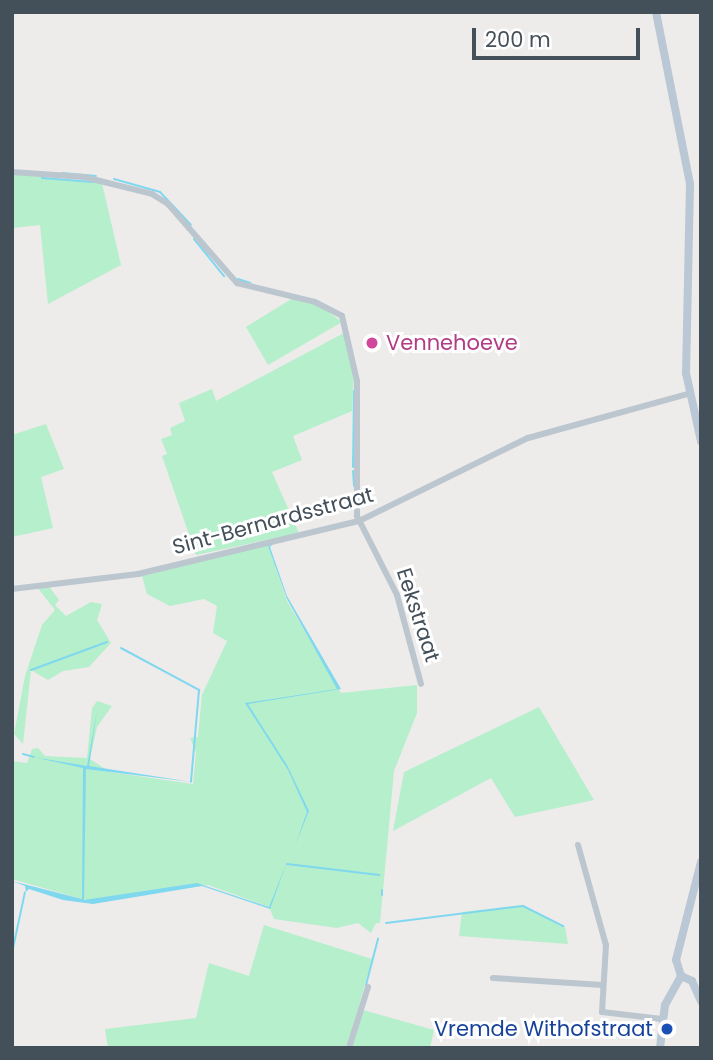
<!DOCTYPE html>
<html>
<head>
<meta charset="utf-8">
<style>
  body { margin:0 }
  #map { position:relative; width:713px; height:1060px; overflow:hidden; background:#eeebeb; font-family:Poppins,sans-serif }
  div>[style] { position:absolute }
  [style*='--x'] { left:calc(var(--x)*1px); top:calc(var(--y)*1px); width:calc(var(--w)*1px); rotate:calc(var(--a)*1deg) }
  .green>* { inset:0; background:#b5efcc }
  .water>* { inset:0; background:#80d8ef }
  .stream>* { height:2px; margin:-1px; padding:0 1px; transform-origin:1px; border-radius:1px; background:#80d8ef }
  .street>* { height:6px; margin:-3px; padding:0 3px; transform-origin:3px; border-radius:3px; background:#bbc6cf }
  .secondary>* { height:8px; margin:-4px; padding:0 4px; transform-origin:4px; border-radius:4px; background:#bac7d4 }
  .dots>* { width:19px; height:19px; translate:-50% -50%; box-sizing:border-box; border:4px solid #fff; border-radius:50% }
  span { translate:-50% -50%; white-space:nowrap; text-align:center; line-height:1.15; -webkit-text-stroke:6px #fff; paint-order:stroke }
  .hotel-label { font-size:21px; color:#b23c85 }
  .left { translate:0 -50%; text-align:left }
  .street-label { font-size:21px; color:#434f59 }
  .transit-label { font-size:21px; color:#164399 }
  .right { translate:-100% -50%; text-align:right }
  .frame { position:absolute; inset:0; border:14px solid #434f59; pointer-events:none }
  .scale { position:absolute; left:472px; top:28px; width:168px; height:32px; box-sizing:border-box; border:4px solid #434f59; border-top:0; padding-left:9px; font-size:21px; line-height:24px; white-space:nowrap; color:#434f59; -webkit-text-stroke:5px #fff; paint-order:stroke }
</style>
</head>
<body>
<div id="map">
  <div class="green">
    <div style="clip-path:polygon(13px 174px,102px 183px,121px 265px,48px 304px,40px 225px,12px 228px)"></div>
    <div style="clip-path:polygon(293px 298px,319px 305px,342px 322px,268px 365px,246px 327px)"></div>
    <div style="clip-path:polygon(344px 333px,354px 375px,352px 411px,293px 436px,302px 460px,272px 472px,299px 533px,196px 555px,162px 456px,167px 454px,161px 439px,172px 435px,170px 428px,185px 421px,179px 403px,212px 389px,216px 401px)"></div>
    <div style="clip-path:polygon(46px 424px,64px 469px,41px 477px,53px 528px,12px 537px,12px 435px)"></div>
    <div style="clip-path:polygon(268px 545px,287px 601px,341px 693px,417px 685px,417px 713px,394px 771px,380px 923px,376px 923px,371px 933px,358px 923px,337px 928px,274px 919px,269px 907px,208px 885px,89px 901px,12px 879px,12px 761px,27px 763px,32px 749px,38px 748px,45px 756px,87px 758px,92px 708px,97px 701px,112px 706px,97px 727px,90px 759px,110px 772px,193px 784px,196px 752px,190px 738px,198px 737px,202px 695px,227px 641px,213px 633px,217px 606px,204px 599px,170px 606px,147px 594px,142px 576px)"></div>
    <div style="clip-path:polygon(48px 585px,59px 600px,55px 605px,66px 616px,91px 602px,102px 604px,97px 620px,111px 643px,89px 667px,63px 671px,48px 680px,31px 670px,23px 744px,14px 734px,25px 676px,42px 625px,55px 610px,37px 587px)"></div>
    <div style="clip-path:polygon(539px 707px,594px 800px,515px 817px,491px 778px,393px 831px,404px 772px)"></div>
    <div style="clip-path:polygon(523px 905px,565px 927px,568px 944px,459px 936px,462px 912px)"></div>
    <div style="clip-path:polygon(264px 925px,372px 959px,347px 1048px,108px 1048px,105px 1029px,196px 1018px,209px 963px,249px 976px)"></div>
    <div style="clip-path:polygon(363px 1010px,434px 1030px,430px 1048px,352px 1048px)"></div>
  </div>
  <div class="water">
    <div style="clip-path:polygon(274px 543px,270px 547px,287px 596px,341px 689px,248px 704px,287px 765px,309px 811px,295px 845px,307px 812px,288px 770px,245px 703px,337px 689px,287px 599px,268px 546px)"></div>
    <div style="clip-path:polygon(97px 711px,89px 766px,192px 782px,86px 769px,84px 900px,197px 883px,269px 907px,287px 862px,270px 909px,202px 886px,93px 904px,63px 900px,29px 889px,26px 892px,25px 886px,12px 881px,82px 899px,83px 768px,33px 757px,87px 766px)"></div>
  </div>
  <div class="stream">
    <div style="--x:62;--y:173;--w:34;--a:5"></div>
    <div style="--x:42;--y:178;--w:51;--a:4.5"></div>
    <div style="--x:114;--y:179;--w:48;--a:15.8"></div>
    <div style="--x:160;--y:192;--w:45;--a:46.8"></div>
    <div style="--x:194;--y:239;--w:48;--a:51"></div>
    <div style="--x:238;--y:279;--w:13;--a:18"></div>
    <div style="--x:353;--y:467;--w:76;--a:-89.2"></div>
    <div style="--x:353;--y:471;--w:15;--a:86"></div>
    <div style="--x:121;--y:648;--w:89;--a:28.3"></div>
    <div style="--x:199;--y:690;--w:92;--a:95"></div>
    <div style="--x:31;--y:670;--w:81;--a:-20.2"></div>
    <div style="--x:23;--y:754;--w:11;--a:15"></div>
    <div style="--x:287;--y:864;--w:93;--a:6.8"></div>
    <div style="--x:382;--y:890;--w:5;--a:90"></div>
    <div style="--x:386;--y:923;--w:138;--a:-7.1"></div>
    <div style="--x:523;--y:906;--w:45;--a:26.6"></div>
    <div style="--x:12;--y:953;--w:62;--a:-78"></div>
    <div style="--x:366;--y:985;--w:48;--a:-75.4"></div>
  </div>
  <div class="street">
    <div style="--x:12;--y:172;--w:72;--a:4"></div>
    <div style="--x:84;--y:177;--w:70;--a:14"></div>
    <div style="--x:152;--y:194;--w:19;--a:32"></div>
    <div style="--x:168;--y:204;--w:105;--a:48.9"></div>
    <div style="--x:237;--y:283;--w:80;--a:13.7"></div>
    <div style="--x:315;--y:302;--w:30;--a:27"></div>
    <div style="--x:342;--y:316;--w:67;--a:77"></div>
    <div style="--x:357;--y:381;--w:135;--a:90"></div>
    <div style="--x:357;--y:516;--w:89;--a:63.1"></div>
    <div style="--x:397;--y:595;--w:92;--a:74.9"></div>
    <div style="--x:12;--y:589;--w:127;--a:-6.8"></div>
    <div style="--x:138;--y:574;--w:227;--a:-13.5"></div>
    <div style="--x:359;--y:521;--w:188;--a:-26.2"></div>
    <div style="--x:528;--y:438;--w:166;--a:-15.4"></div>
    <div style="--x:578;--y:845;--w:104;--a:74.4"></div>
    <div style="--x:606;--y:945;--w:67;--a:93.4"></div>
    <div style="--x:602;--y:1012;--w:60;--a:6.7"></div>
    <div style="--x:493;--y:978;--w:110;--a:3.6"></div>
    <div style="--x:349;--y:1048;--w:64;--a:-72.7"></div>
  </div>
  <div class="secondary">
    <div style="--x:656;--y:12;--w:175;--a:78.8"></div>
    <div style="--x:690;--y:184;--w:189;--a:91.2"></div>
    <div style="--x:686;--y:373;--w:70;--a:77.6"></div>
    <div style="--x:681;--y:976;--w:17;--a:-107"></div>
    <div style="--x:676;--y:960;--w:101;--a:-75.7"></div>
    <div style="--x:681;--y:976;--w:12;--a:24"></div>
    <div style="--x:692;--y:981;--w:22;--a:66"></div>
    <div style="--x:660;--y:1048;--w:43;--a:-83.4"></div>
    <div style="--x:665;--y:1005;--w:33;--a:-61"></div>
  </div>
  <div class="dots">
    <div style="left:372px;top:343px;background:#d1479c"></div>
    <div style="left:667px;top:1029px;background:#1a4fb4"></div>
  </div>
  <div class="hotel-label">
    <span class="left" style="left:386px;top:343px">Vennehoeve</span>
  </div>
  <div class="street-label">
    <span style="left:273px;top:521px;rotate:-15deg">Sint-Bernardsstraat</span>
    <span style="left:418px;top:615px;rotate:72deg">Eekstraat</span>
  </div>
  <div class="transit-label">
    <span class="right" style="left:653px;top:1029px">Vremde Withofstraat</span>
  </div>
  <div class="frame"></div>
  <div class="scale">200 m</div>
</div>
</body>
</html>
